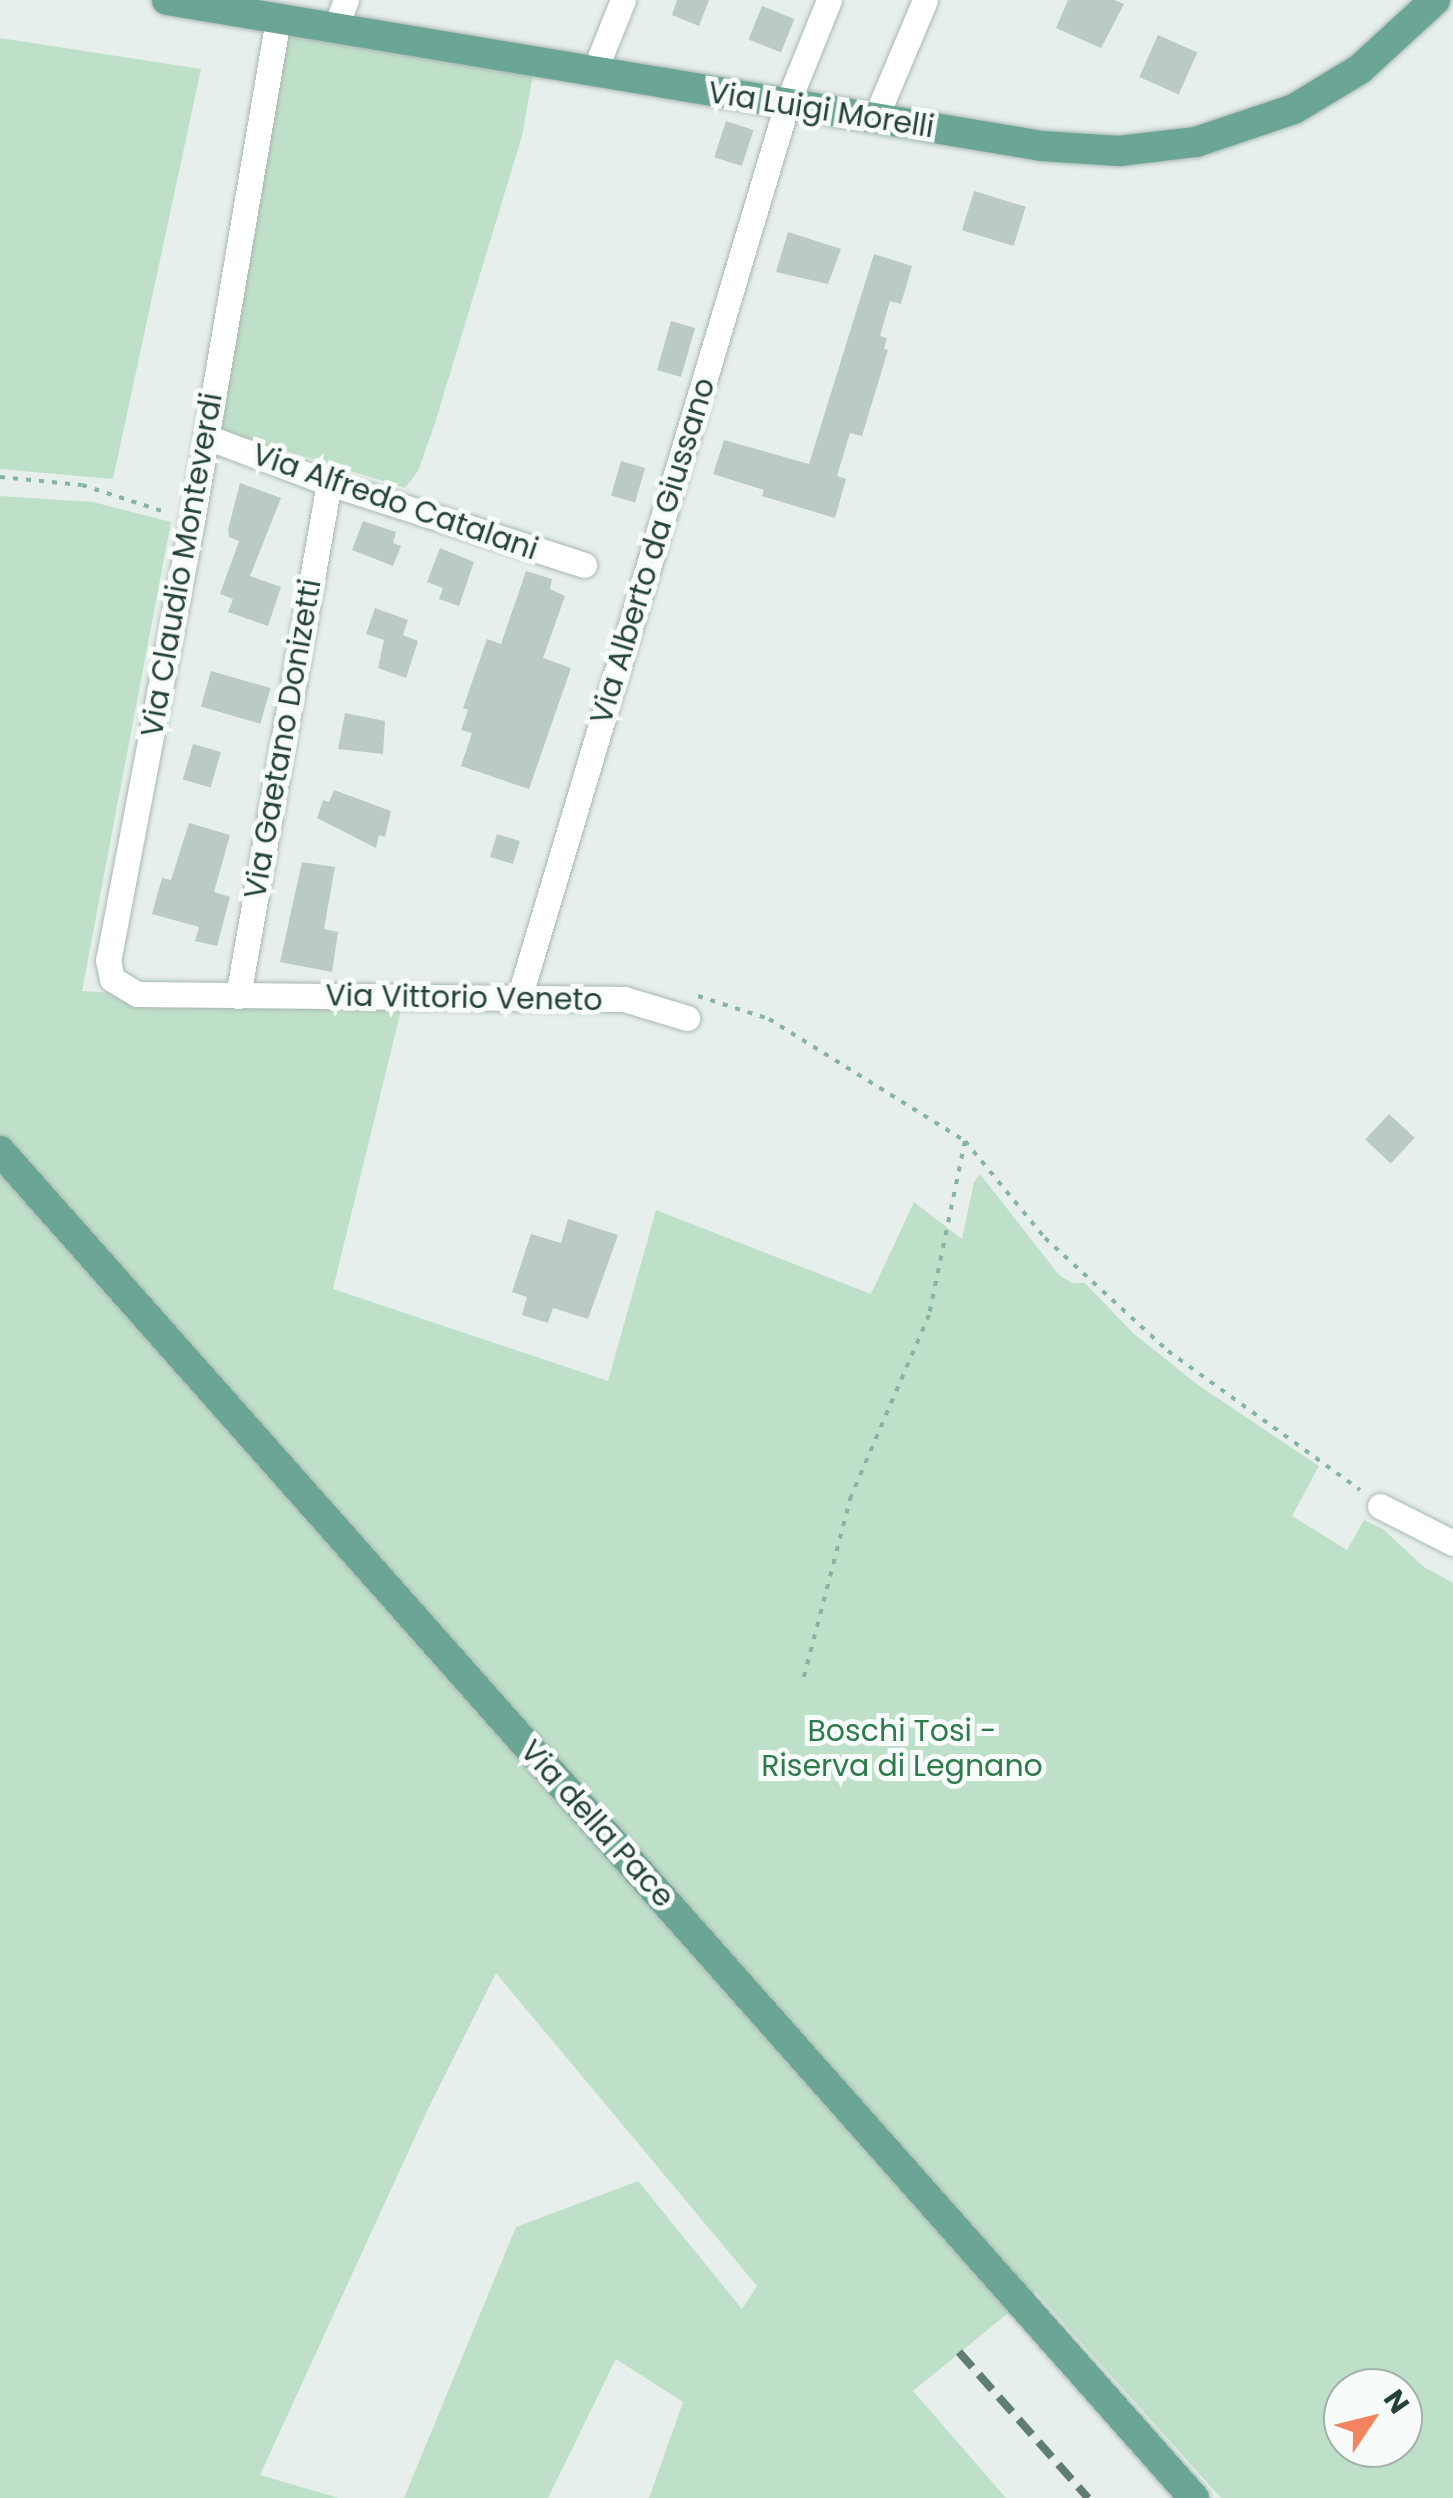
<!DOCTYPE html>
<style>
body{margin:0}
#map{position:relative;width:1453px;height:2498px;overflow:hidden;background:#e6efeb;font-family:Poppins,sans-serif}
div>[style]{position:absolute}
.green>*{inset:0;background:#bfe0c8}
.building>*{inset:0;background:#bbcac4;transform-origin:0 0}
.path>*{height:4px;margin-top:-2px;transform-origin:0;background:repeating-linear-gradient(90deg,#86b3a5 0 5px,transparent 0 13px)}
.roads{filter:drop-shadow(0 0 2px #a8b8b2) drop-shadow(0 0 2px #a8b8b2)}
.minor>*{height:25px;margin:-12.5px;padding:0 12.5px;transform-origin:12.5px;border-radius:12.5px;background:#fff}
.major>*{height:30px;margin:-15px;padding:0 15px;transform-origin:15px;border-radius:15px;background:#6aa596}
.rail>*{height:8px;margin-top:-4px;transform-origin:0;background:repeating-linear-gradient(90deg,#5f7d75 0 20px,transparent 0 30px)}
span{translate:-50% -50%;white-space:nowrap;text-align:center;line-height:1.15;-webkit-text-stroke:10px #f7fbf9;paint-order:stroke}
.street-label{font-size:30px;color:#24423a}
.park-label{font-size:30px;color:#2d7a4b}
.north{position:absolute;left:1323px;top:2368px;width:100px;height:100px;box-sizing:border-box;background:#f7fbf9;border:2px solid #a3b1ad;border-radius:50%;rotate:55deg;font-size:28px;font-weight:700;line-height:40px;text-align:center;color:#24423a}
.north::after{content:'';display:block;margin:auto;width:35px;height:45px;background:#f4845f;clip-path:polygon(50% 0,100% 100%,50% 72%,0 100%)}
</style>
<div id="map">
<div class="green">
<div style="clip-path:polygon(290px 31px,534px 69px,522px 136px,435px 423px,418px 471px,405px 488px,224px 431px,218px 425px,277px 44px)"></div>
<div style="clip-path:polygon(0 38px,201px 69px,113px 479px,0 469px)"></div>
<div style="clip-path:polygon(evenodd,0 496px,93px 502px,171px 522px,82px 991px,401px 1010px,333px 1289px,608px 1381px,656px 1210px,871px 1294px,914px 1202px,962px 1239px,974px 1182px,980px 1174px,1059px 1275px,1072px 1283px,1085px 1283px,1133px 1333px,1198px 1385px,1319px 1466px,1292px 1516px,1347px 1550px,1364px 1520px,1383px 1529px,1424px 1567px,1453px 1583px,1453px 2498px,1221px 2498px,1035px 2291px,913px 2391px,1006px 2498px,649px 2498px,683px 2402px,616px 2359px,548px 2498px,404px 2498px,516px 2227px,638px 2181px,742px 2309px,757px 2286px,496px 1973px,427px 2111px,260px 2475px,339px 2498px,0 2498px,0 496px,1343px 2388px,1403px 2388px,1403px 2448px,1343px 2448px,1343px 2388px)"></div>
</div>
<div class="building">
<div style="clip-path:polygon(677px 0,709px 0,699px 26px,672px 15px)"></div>
<div style="clip-path:polygon(1068px 0,1114px 0,1124px 4px,1101px 48px,1056px 28px)"></div>
<div style="left:762px;top:6px;width:35px;height:36px;rotate:22deg"></div>
<div style="left:1158px;top:35px;width:43px;height:46px;rotate:24deg"></div>
<div style="left:726px;top:121px;width:29px;height:38px;rotate:18deg"></div>
<div style="left:974px;top:191px;width:54px;height:41px;rotate:17deg"></div>
<div style="clip-path:polygon(788px 232px,841px 249px,828px 284px,776px 272px)"></div>
<div style="clip-path:polygon(874px 254px,912px 266px,901px 304px,890px 301px,880px 336px,887px 338px,884px 349px,888px 350px,862px 436px,850px 433px,837px 476px,846px 479px,835px 518px,762px 496px,764px 490px,713px 474px,724px 440px,809px 464px)"></div>
<div style="left:671px;top:321px;width:25px;height:51px;rotate:16deg"></div>
<div style="left:621px;top:461px;width:25px;height:36px;rotate:16deg"></div>
<div style="clip-path:polygon(240px 483px,281px 498px,250px 576px,281px 587px,268px 626px,228px 612px,233px 599px,220px 594px,239px 541px,229px 537px,228px 530px)"></div>
<div style="clip-path:polygon(363px 521px,396px 532px,393px 543px,401px 546px,393px 566px,352px 550px)"></div>
<div style="clip-path:polygon(440px 548px,474px 562px,459px 606px,439px 599px,443px 588px,427px 582px)"></div>
<div style="clip-path:polygon(526px 571px,552px 579px,550px 589px,565px 596px,543px 658px,571px 668px,529px 789px,461px 766px,472px 733px,461px 730px,468px 710px,463px 708px,487px 639px,501px 644px)"></div>
<div style="clip-path:polygon(375px 608px,408px 620px,403px 635px,418px 641px,406px 678px,378px 668px,384px 640px,366px 634px)"></div>
<div style="left:211px;top:671px;width:62px;height:37px;rotate:16deg"></div>
<div style="clip-path:polygon(345px 713px,385px 721px,383px 754px,338px 749px)"></div>
<div style="left:193px;top:744px;width:29px;height:37px;rotate:16deg"></div>
<div style="clip-path:polygon(334px 790px,391px 811px,385px 837px,379px 835px,376px 848px,317px 818px,323px 800px,329px 802px)"></div>
<div style="clip-path:polygon(189px 823px,230px 835px,214px 892px,230px 897px,217px 946px,195px 941px,199px 927px,152px 914px,162px 878px,171px 880px)"></div>
<div style="left:497px;top:834px;width:24px;height:24px;rotate:17deg"></div>
<div style="clip-path:polygon(302px 862px,335px 867px,324px 929px,338px 932px,332px 972px,280px 962px)"></div>
<div style="left:1389px;top:1114px;width:35px;height:35px;rotate:43deg"></div>
<div style="clip-path:polygon(568px 1219px,618px 1235px,588px 1319px,553px 1308px,548px 1323px,522px 1315px,527px 1297px,512px 1292px,531px 1234px,561px 1243px)"></div>
</div>
<div class="path">
<div style="left:0;top:477px;width:82px;rotate:5.6deg"></div>
<div style="left:82px;top:485px;width:90px;rotate:18deg"></div>
<div style="left:698px;top:996px;width:75px;rotate:17.9deg"></div>
<div style="left:769px;top:1019px;width:231px;rotate:31.9deg"></div>
<div style="left:965px;top:1141px;width:178px;rotate:101.7deg"></div>
<div style="left:929px;top:1315px;width:197px;rotate:113.3deg"></div>
<div style="left:851px;top:1496px;width:194px;rotate:104.6deg"></div>
<div style="left:965px;top:1141px;width:126px;rotate:50.5deg"></div>
<div style="left:1045px;top:1238px;width:167px;rotate:42.6deg"></div>
<div style="left:1168px;top:1351px;width:237px;rotate:35.9deg"></div>
</div>
<div class="roads">
<div class="minor">
<div style="left:278px;top:19px;width:509px;rotate:99.72deg"></div>
<div style="left:192px;top:521px;width:447px;rotate:100.8deg"></div>
<div style="left:108px;top:960px;width:19px;rotate:78deg"></div>
<div style="left:112px;top:979px;width:29px;rotate:31deg"></div>
<div style="left:137px;top:994px;width:487px;rotate:0.6deg"></div>
<div style="left:624px;top:999px;width:66px;rotate:16.8deg"></div>
<div style="left:336px;top:26px;width:28px;rotate:-69deg"></div>
<div style="left:594px;top:72px;width:78px;rotate:-68.1deg"></div>
<div style="left:875px;top:119px;width:129px;rotate:-67.2deg"></div>
<div style="left:207px;top:437px;width:130px;rotate:20.7deg"></div>
<div style="left:329px;top:483px;width:268px;rotate:17.8deg"></div>
<div style="left:238px;top:996px;width:521px;rotate:-79.94deg"></div>
<div style="left:519px;top:998px;width:933px;rotate:-73.31deg"></div>
<div style="left:787px;top:104px;width:112px;rotate:-68deg"></div>
<div style="left:1380px;top:1506px;width:82px;rotate:26.9deg"></div>
</div>
<div class="major">
<div style="left:167px;top:0;width:887px;rotate:9.47deg"></div>
<div style="left:1042px;top:146px;width:77px;rotate:3.7deg"></div>
<div style="left:1119px;top:151px;width:78px;rotate:-6.7deg"></div>
<div style="left:1196px;top:142px;width:103px;rotate:-18.6deg"></div>
<div style="left:1294px;top:109px;width:77px;rotate:-31.2deg"></div>
<div style="left:1360px;top:69px;width:102px;rotate:-42.6deg"></div>
<div style="left:0;top:1151px;width:1800px;rotate:48.45deg"></div>
</div>
</div>
<div class="rail">
<div style="left:959px;top:2352px;width:195px;rotate:48.5deg"></div>
</div>
<div class="street-label">
<span style="left:821px;top:110px;rotate:9deg">Via Luigi Morelli</span>
<span style="left:395px;top:502px;rotate:19deg">Via Alfredo Catalani</span>
<span style="left:653px;top:551px;rotate:-73deg">Via Alberto da Giussano</span>
<span style="left:182px;top:565px;rotate:-80deg">Via Claudio Monteverdi</span>
<span style="left:283px;top:739px;rotate:-80deg">Via Gaetano Donizetti</span>
<span style="left:464px;top:998px;rotate:1deg">Via Vittorio Veneto</span>
<span style="left:597px;top:1824px;rotate:48deg">Via della Pace</span>
</div>
<div class="park-label">
<span style="left:902px;top:1748px">Boschi Tosi -<br>Riserva di Legnano</span>
</div>
<div class="north">N</div>
</div>
